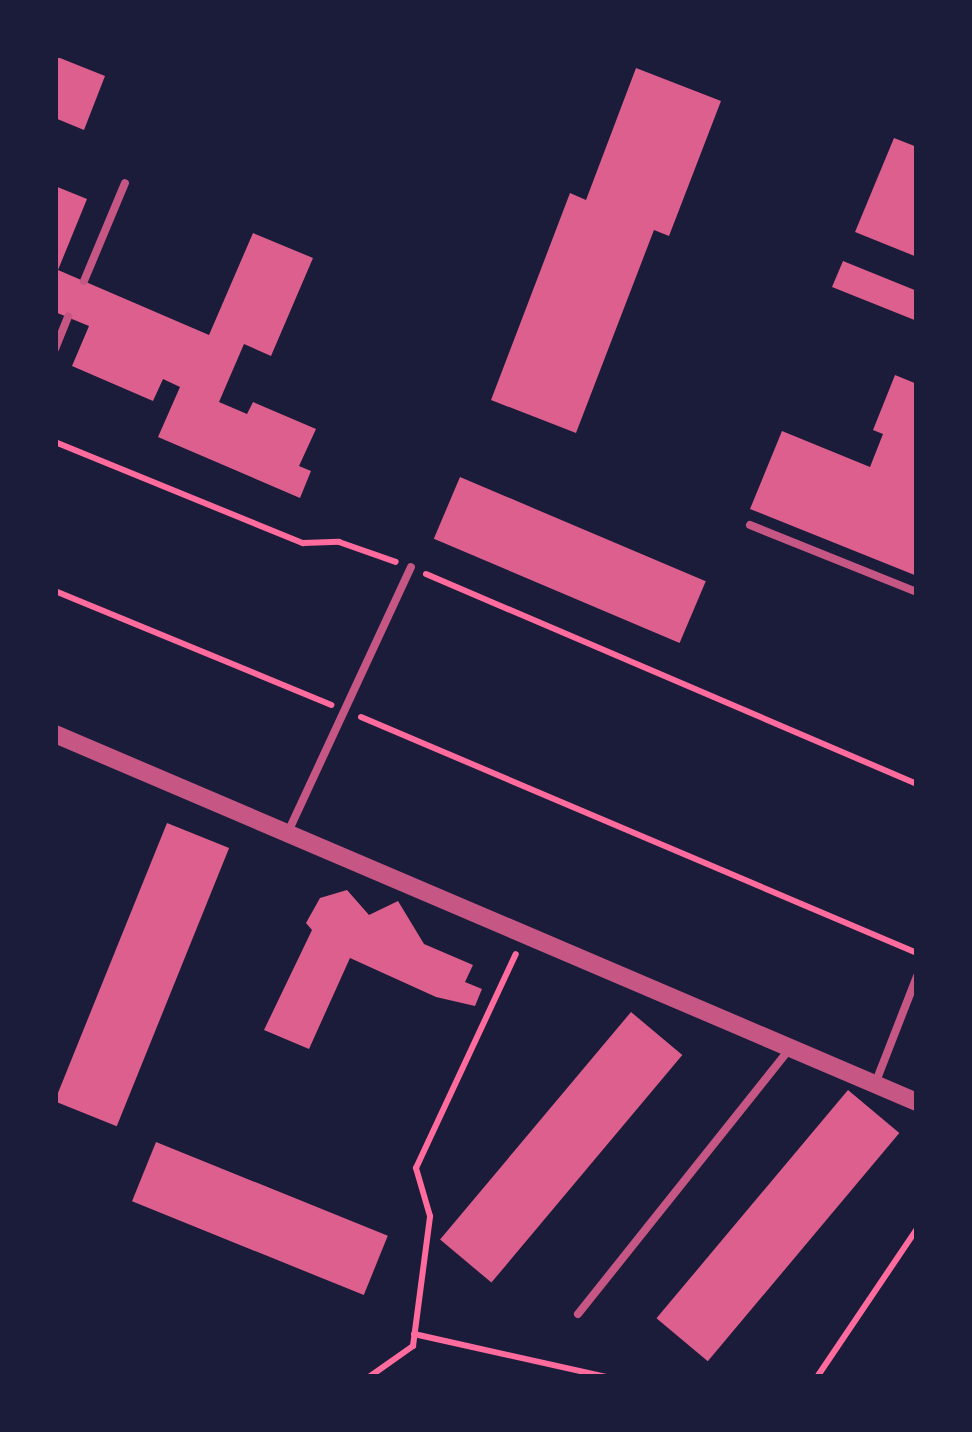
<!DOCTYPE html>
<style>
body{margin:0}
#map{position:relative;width:972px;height:1432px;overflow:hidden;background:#1b1b3a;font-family:Lato,sans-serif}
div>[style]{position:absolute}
.building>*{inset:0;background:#dd5f8e;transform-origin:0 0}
.path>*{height:6px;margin:-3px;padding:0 3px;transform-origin:3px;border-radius:3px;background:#ff6b9d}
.service>*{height:8px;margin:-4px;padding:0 4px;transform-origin:4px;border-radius:4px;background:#c65784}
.tertiary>*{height:18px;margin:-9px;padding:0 9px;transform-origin:9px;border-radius:9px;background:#c65784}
span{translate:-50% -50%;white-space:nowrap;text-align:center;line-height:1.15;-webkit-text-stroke:10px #1b1b3a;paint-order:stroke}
.frame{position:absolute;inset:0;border:58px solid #1b1b3a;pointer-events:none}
</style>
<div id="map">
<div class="building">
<div style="clip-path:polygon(55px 56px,105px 76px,84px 130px,55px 118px)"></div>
<div style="clip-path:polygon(636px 68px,721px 101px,669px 236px,654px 230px,576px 433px,491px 400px,570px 193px,586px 200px)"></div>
<div style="clip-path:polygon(894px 138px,917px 147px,917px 257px,855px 232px)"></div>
<div style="clip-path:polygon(55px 186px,87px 199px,58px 270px,209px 335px,253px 233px,313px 258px,271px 356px,244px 344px,219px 402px,247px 414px,253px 402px,316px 429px,299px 466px,311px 471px,300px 498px,158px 437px,180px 387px,163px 379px,153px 401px,72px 366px,89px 326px,55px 312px)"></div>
<div style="clip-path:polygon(843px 261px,917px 291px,917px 321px,832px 287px)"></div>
<div style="clip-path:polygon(895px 375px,917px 384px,917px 576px,750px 509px,782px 431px,870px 467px,883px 434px,873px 430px)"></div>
<div style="left:460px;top:477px;width:267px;height:67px;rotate:23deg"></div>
<div style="left:167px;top:823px;width:67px;height:300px;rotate:22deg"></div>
<div style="clip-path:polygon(347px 890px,369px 915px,398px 901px,424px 944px,473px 965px,465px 982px,482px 989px,475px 1006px,436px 997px,350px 958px,309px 1049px,264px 1030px,312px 930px,306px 923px,320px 898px)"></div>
<div style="left:631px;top:1012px;width:67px;height:297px;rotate:40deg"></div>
<div style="left:848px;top:1090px;width:67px;height:298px;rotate:40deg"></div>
<div style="left:156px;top:1142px;width:250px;height:64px;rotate:22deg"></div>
</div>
<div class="path">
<div style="left:55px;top:442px;width:268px;rotate:22.2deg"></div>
<div style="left:303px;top:543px;width:36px;rotate:-2deg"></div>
<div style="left:339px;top:542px;width:60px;rotate:19.3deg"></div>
<div style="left:426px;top:574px;width:534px;rotate:23.16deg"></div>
<div style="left:55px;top:591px;width:299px;rotate:22.4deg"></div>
<div style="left:361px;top:717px;width:604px;rotate:23deg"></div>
<div style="left:414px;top:1334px;width:198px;rotate:12.6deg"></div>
<div style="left:369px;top:1377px;width:54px;rotate:-35.2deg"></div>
<div style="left:413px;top:1346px;width:131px;rotate:-82.5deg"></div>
<div style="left:430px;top:1216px;width:50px;rotate:-106.3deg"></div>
<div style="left:416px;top:1168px;width:236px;rotate:-65deg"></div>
<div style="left:817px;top:1377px;width:179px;rotate:-56deg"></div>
</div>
<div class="service">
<div style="left:84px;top:281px;width:106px;rotate:-67.3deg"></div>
<div style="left:55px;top:349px;width:35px;rotate:-68deg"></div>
<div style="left:750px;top:525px;width:180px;rotate:21.9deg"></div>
<div style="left:288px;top:832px;width:292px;rotate:-65.1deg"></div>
<div style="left:875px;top:1084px;width:116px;rotate:-68.7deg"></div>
<div style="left:578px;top:1314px;width:340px;rotate:-51.4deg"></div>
</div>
<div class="tertiary">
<div style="left:55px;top:734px;width:937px;rotate:23.12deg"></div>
</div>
<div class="frame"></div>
</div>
